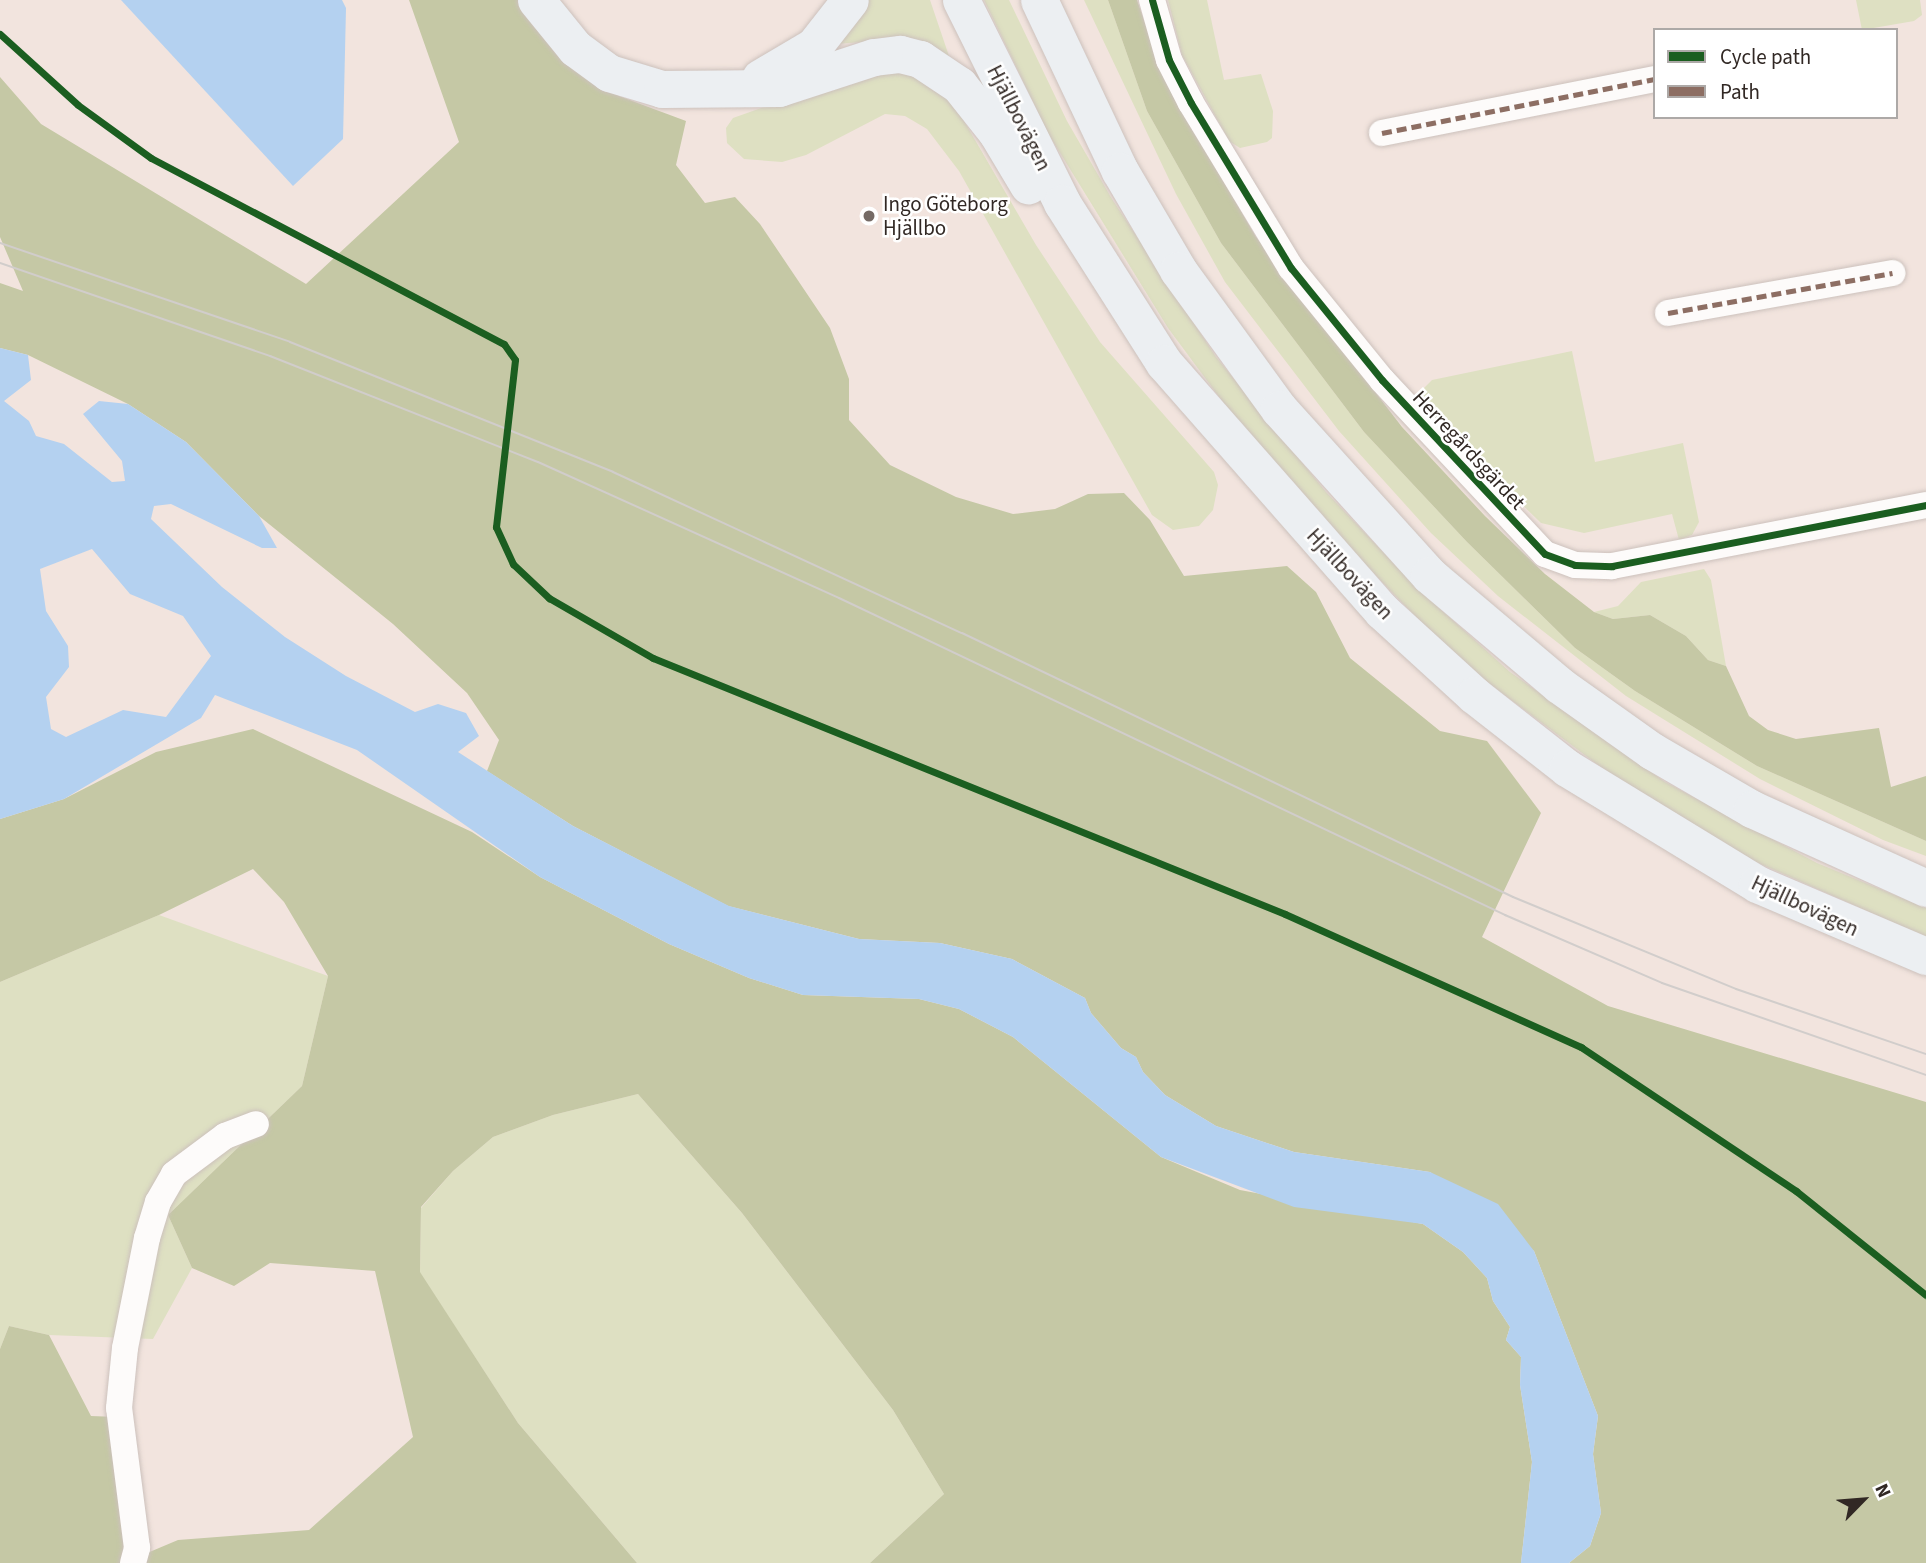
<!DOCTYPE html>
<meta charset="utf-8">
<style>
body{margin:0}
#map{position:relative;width:1926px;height:1563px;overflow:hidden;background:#f2e4de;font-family:"Source Sans 3",sans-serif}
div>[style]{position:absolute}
.green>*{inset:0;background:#dee0c2}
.forest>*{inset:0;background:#c5c8a5}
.water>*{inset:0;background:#b4d1f0}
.roads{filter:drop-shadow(0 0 2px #ccc1bc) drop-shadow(0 0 2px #ccc1bc)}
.minor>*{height:26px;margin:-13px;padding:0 13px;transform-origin:13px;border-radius:13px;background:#fdfbfa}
.secondary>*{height:37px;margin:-18.5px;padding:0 18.5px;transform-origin:18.5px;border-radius:18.5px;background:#eceff2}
.tram>*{height:2px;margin:-1px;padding:0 1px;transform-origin:1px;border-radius:1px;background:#d1cdcb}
.quiet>*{height:5px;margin-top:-2.5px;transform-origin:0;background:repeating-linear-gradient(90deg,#8d6e63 0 10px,transparent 0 15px)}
.cycleway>*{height:7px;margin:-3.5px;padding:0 3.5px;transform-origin:3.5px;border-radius:3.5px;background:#1b5e20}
.dots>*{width:19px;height:19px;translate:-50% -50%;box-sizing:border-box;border:4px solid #fff;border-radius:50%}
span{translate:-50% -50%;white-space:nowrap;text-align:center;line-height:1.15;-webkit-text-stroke:5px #fff;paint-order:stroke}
.street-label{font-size:21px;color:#312824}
.poi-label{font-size:21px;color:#312824}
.left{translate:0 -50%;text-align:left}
.legend{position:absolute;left:1653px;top:28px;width:245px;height:91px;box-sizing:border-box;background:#fff;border:2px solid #ada9a7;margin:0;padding:9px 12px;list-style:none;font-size:21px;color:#312824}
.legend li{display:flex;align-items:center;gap:14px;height:35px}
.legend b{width:35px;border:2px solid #ada9a7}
.north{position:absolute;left:1828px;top:1465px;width:70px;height:70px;-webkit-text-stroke:5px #fff;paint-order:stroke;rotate:65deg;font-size:19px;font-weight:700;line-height:28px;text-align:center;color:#312824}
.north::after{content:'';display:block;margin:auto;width:24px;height:32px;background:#312824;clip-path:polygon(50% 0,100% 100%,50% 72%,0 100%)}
</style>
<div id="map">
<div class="green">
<div style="clip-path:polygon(866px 0,930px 0,950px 59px,862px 42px,836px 44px)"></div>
<div style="clip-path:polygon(984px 0,1009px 0,1067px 121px,1112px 199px,1216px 357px,1326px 492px,1417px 588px,1510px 672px,1665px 782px,1817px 863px,1926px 908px,1926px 937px,1754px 861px,1629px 788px,1483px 679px,1420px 621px,1323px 521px,1237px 421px,1168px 328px,1049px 135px)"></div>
<div style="clip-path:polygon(1084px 0,1108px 0,1147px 111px,1221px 243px,1364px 432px,1467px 542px,1575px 648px,1635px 691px,1757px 766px,1926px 841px,1926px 856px,1883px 840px,1760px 779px,1626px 696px,1498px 596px,1431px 533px,1339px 431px,1225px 282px,1176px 194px)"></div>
<div style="clip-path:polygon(1168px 0,1207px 0,1224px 80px,1261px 74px,1273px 111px,1272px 138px,1267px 142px,1240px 148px,1229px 141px,1182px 55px)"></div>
<div style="clip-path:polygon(1856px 0,1920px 0,1922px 15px,1914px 21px,1862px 30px)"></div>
<div style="clip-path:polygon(897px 72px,921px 79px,944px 95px,964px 121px,1036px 245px,1100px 342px,1214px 472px,1218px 485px,1213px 510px,1199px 526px,1173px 530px,1152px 515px,959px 171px,927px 129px,905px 116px,885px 114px,806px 155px,782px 162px,744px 159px,727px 143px,726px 128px,733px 118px,846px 78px)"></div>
<div style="clip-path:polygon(1572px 351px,1595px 462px,1683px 443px,1699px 522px,1692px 535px,1679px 540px,1672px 514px,1584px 533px,1541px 523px,1424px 409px,1422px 390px,1432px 380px)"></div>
<div style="clip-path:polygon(1704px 569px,1711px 580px,1726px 666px,1708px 660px,1686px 636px,1650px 615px,1613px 619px,1594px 612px,1618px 606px,1641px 582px)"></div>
<div style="clip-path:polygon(159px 915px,328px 976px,302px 1086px,168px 1215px,192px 1268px,153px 1339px,49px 1335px,9px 1326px,0 1349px,0 982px)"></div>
<div style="clip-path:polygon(638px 1094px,742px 1213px,893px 1410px,944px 1494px,870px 1563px,637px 1563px,518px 1423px,420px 1273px,421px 1208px,453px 1171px,493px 1137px,553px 1115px)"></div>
</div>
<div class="forest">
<div style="clip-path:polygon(409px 0,539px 0,580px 61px,619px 96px,686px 121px,676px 165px,705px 203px,735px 197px,760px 224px,830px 328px,849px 379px,849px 420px,890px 465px,956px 497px,1013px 514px,1055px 509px,1088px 494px,1124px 493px,1150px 520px,1184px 576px,1287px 566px,1316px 592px,1350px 658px,1440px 731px,1487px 741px,1541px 813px,1482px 937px,1608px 1006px,1926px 1102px,1926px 1563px,1569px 1563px,1590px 1546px,1601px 1513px,1593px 1454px,1598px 1416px,1534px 1251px,1430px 1172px,1294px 1152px,1216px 1126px,1165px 1095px,1143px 1072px,1136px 1057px,1121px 1048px,1091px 1013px,1085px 998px,1012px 959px,940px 943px,859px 939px,728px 906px,573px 826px,487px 771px,499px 740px,467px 693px,393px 624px,259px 516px,186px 442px,128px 404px,28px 355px,0 348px,0 283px,23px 291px,0 237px,0 77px,41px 124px,306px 284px,459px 142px)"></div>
<div style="clip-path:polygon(1108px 0,1137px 0,1164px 79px,1256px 237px,1402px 427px,1485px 516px,1545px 574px,1594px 612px,1613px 619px,1650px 615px,1686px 636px,1708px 660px,1726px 666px,1749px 716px,1768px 730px,1796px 739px,1879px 728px,1891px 787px,1926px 776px,1926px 841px,1757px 766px,1635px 691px,1575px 648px,1467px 542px,1364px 432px,1221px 243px,1147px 111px)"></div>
<div style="clip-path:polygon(253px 729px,472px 832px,540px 877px,669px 944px,749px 978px,803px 995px,919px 999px,959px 1009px,1013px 1037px,1161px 1157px,1240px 1190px,1423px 1224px,1463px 1252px,1487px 1278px,1493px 1301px,1510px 1327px,1506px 1340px,1521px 1357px,1520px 1385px,1532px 1462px,1521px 1563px,870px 1563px,944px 1494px,893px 1410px,742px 1213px,638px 1094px,553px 1115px,493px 1137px,453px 1171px,421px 1207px,420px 1272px,518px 1423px,637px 1563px,0 1563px,0 1349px,9px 1326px,49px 1335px,91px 1416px,117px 1417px,140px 1556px,178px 1540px,309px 1530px,413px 1437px,375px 1271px,270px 1263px,234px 1286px,192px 1268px,168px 1215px,302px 1086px,328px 976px,284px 902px,253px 869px,159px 915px,0 982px,0 819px,64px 799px,156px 752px)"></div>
</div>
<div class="water">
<div style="clip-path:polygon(121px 0,342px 0,346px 8px,343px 139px,293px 186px)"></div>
<div style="clip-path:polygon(evenodd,0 348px,28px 355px,31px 380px,4px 401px,29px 421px,36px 436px,64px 444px,112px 482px,125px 481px,122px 461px,83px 414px,99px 401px,128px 404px,186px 442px,259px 516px,277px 548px,262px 548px,171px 504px,154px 506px,151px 519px,222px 587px,285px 637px,346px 676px,415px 712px,438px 704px,466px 713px,479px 736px,458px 752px,573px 826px,729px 906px,859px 939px,940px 943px,1012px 959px,1085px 998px,1091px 1013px,1121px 1048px,1136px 1057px,1143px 1072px,1165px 1095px,1216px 1126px,1294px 1152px,1430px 1172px,1498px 1204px,1534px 1251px,1598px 1416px,1593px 1454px,1601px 1513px,1590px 1546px,1569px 1563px,1521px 1563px,1532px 1462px,1520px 1385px,1521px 1357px,1506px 1340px,1510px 1327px,1493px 1301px,1487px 1278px,1463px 1252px,1423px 1224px,1294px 1207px,1161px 1157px,1013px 1037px,959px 1009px,919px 999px,803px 995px,749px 978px,669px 944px,540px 877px,357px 750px,215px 695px,201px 718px,64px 799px,0 819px,0 348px,92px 549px,130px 594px,183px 616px,211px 656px,166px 717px,123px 710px,66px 737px,51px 729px,46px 697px,69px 667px,68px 646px,46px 611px,40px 569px,92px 549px)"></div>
</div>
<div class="roads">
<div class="minor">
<div style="left:1152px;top:0;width:62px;rotate:74.2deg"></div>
<div style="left:1169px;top:60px;width:48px;rotate:62.9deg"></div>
<div style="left:1191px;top:103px;width:193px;rotate:58.8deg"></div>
<div style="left:1291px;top:268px;width:144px;rotate:50.9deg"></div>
<div style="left:1382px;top:380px;width:238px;rotate:46.9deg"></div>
<div style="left:1545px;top:554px;width:32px;rotate:20deg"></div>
<div style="left:1575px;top:565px;width:37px;rotate:2deg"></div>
<div style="left:1612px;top:566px;width:320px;rotate:-11deg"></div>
<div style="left:1382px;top:133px;width:278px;rotate:-11.2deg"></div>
<div style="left:1668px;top:313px;width:228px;rotate:-10.1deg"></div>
<div style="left:133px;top:1563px;width:16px;rotate:-75deg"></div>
<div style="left:137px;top:1548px;width:141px;rotate:-97.3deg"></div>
<div style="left:119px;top:1408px;width:60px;rotate:-84.3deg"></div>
<div style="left:125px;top:1348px;width:112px;rotate:-78.7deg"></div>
<div style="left:147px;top:1238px;width:38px;rotate:-73deg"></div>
<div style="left:158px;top:1202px;width:32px;rotate:-60deg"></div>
<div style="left:174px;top:1174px;width:64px;rotate:-36.7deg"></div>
<div style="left:225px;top:1136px;width:33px;rotate:-21deg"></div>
</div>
<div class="secondary">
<div style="left:536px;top:0;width:62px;rotate:50.9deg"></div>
<div style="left:575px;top:48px;width:42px;rotate:36.3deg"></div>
<div style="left:609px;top:73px;width:55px;rotate:16.8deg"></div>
<div style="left:662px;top:89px;width:117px;rotate:-0.5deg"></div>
<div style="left:779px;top:88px;width:100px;rotate:-18.1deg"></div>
<div style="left:874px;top:57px;width:26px;rotate:-7deg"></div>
<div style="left:900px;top:54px;width:21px;rotate:14deg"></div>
<div style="left:920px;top:59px;width:47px;rotate:33.7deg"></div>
<div style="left:959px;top:85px;width:61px;rotate:51.6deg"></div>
<div style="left:997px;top:133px;width:61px;rotate:59.2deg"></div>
<div style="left:961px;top:0;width:227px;rotate:63.5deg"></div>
<div style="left:1062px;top:203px;width:190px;rotate:57.5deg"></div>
<div style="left:1164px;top:363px;width:330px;rotate:48.7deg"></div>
<div style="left:1382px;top:611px;width:125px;rotate:42.4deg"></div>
<div style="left:1474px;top:695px;width:118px;rotate:38.1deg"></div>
<div style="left:1567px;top:768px;width:223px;rotate:31.4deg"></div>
<div style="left:1757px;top:884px;width:184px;rotate:23.1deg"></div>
<div style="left:1039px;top:0;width:189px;rotate:64.7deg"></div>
<div style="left:1120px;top:171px;width:115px;rotate:59.6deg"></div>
<div style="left:1178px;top:270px;width:172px;rotate:54deg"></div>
<div style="left:1279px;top:409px;width:224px;rotate:47.9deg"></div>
<div style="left:1429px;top:575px;width:170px;rotate:40.2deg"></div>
<div style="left:1559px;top:685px;width:114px;rotate:35.4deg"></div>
<div style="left:1652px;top:751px;width:116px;rotate:30.1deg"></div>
<div style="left:1752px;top:809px;width:191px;rotate:24.4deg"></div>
<div style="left:760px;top:78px;width:63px;rotate:-30.7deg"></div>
<div style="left:814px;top:46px;width:58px;rotate:-52deg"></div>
</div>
</div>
<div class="tram">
<div style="left:0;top:243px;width:306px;rotate:18.8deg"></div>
<div style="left:290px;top:342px;width:348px;rotate:21.9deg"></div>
<div style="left:613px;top:472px;width:384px;rotate:24.8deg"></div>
<div style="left:962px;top:633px;width:611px;rotate:25.6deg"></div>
<div style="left:1513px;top:897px;width:241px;rotate:22.4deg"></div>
<div style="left:1736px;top:989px;width:201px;rotate:18.9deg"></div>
<div style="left:0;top:263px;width:286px;rotate:19deg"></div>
<div style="left:270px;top:356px;width:288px;rotate:21.6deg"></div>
<div style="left:538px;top:462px;width:330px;rotate:24.3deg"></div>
<div style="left:839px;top:598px;width:738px;rotate:25.45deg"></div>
<div style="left:1505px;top:915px;width:171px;rotate:23.4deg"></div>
<div style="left:1662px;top:983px;width:280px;rotate:19.2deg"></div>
</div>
<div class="quiet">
<div style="left:1382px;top:133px;width:278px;rotate:-11.2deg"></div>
<div style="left:1668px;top:313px;width:228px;rotate:-10.1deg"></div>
</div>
<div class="cycleway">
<div style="left:1152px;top:0;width:62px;rotate:74.2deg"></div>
<div style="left:1169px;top:60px;width:48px;rotate:62.9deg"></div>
<div style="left:1191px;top:103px;width:193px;rotate:58.8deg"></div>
<div style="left:1291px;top:268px;width:144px;rotate:50.9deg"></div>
<div style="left:1382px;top:380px;width:238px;rotate:46.9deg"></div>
<div style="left:1545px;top:554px;width:32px;rotate:20deg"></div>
<div style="left:1575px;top:565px;width:37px;rotate:2deg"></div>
<div style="left:1612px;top:566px;width:320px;rotate:-11deg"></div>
<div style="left:0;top:34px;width:105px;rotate:42.3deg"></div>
<div style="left:78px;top:105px;width:90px;rotate:36deg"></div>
<div style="left:151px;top:158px;width:399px;rotate:27.8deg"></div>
<div style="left:504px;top:344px;width:19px;rotate:55deg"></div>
<div style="left:515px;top:360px;width:168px;rotate:96.5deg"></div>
<div style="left:496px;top:527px;width:41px;rotate:65.3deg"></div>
<div style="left:513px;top:564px;width:50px;rotate:43.4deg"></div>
<div style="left:549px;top:598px;width:120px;rotate:30deg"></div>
<div style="left:653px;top:658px;width:682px;rotate:22.05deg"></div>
<div style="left:1285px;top:914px;width:325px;rotate:24.2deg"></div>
<div style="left:1581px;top:1047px;width:259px;rotate:33.8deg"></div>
<div style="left:1796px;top:1191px;width:166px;rotate:38.7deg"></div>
</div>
<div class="dots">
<div style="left:869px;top:216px;background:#756a65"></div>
</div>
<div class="street-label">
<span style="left:1019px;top:118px;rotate:63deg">Hjällbovägen</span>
<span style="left:1469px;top:450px;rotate:47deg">Herregårdsgärdet</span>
<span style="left:1350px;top:574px;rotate:47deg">Hjällbovägen</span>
<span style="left:1805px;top:906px;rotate:25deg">Hjällbovägen</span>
</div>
<div class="poi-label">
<span class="left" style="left:883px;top:216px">Ingo Göteborg<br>Hjällbo</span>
</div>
<ul class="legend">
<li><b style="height:9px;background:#1b5e20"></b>Cycle path</li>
<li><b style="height:9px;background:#8d6e63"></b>Path</li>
</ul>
<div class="north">N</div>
</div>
